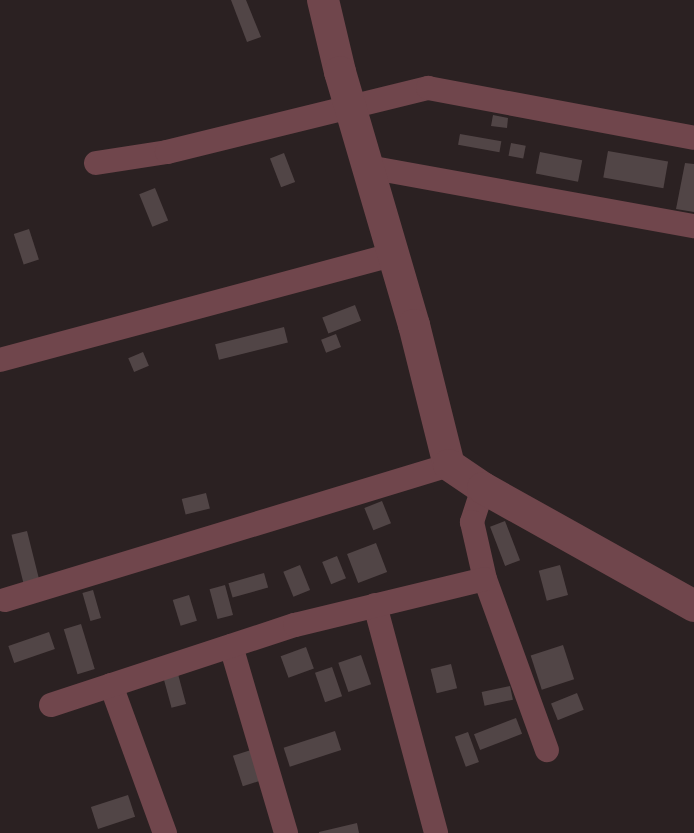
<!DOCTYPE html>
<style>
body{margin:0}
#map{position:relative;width:694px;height:833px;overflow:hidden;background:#2b2122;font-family:Georgia,serif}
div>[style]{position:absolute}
.building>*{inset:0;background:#514546;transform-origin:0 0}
.minor>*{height:24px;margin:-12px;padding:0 12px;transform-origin:12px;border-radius:12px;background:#70464c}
.tertiary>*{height:32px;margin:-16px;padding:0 16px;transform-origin:16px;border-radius:16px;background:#70464c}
span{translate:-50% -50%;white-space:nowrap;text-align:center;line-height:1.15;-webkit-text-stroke:5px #100c0c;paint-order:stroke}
</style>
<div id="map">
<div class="building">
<div style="clip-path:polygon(231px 0,246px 0,261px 37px,247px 42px)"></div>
<div style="clip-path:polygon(493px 115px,508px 118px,507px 128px,491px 126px)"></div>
<div style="left:460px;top:134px;width:42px;height:11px;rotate:10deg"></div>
<div style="left:511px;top:143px;width:15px;height:13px;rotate:11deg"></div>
<div style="left:608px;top:151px;width:61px;height:27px;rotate:10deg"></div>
<div style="left:540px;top:152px;width:43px;height:22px;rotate:11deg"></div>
<div style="left:284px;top:153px;width:31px;height:15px;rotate:69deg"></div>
<div style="clip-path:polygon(685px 163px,694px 164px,694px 212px,676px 209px)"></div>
<div style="left:155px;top:188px;width:35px;height:17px;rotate:68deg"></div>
<div style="left:29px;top:229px;width:32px;height:16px;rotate:72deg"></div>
<div style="left:355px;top:305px;width:17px;height:35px;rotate:69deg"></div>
<div style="left:284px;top:327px;width:16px;height:71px;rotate:76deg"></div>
<div style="left:336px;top:334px;width:14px;height:16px;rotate:69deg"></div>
<div style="left:143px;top:352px;width:15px;height:16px;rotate:67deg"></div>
<div style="left:206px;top:493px;width:16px;height:25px;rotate:76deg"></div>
<div style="left:382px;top:501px;width:24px;height:19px;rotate:68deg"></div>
<div style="left:505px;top:521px;width:42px;height:16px;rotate:69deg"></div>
<div style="left:27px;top:531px;width:50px;height:16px;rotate:76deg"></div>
<div style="left:376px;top:543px;width:31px;height:31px;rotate:69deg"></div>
<div style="left:337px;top:556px;width:24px;height:16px;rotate:68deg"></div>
<div style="left:300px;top:565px;width:27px;height:18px;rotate:68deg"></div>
<div style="left:560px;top:565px;width:31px;height:22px;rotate:75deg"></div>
<div style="left:264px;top:573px;width:15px;height:37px;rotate:74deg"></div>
<div style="left:225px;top:585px;width:31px;height:16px;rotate:75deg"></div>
<div style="left:93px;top:590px;width:29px;height:11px;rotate:74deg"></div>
<div style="left:189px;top:595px;width:27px;height:17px;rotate:73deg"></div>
<div style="left:81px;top:624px;width:47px;height:18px;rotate:73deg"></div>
<div style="left:49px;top:632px;width:18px;height:43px;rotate:71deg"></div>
<div style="left:563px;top:645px;width:36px;height:34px;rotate:72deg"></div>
<div style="left:306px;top:647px;width:23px;height:27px;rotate:70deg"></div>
<div style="left:361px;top:655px;width:31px;height:24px;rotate:71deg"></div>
<div style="left:451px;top:664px;width:25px;height:21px;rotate:76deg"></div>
<div style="left:332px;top:667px;width:31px;height:18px;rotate:71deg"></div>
<div style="left:178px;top:674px;width:31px;height:15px;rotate:75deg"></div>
<div style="left:510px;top:686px;width:14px;height:29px;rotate:78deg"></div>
<div style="left:577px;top:693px;width:18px;height:28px;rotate:68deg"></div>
<div style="left:516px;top:718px;width:17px;height:45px;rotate:69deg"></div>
<div style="left:335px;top:731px;width:20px;height:54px;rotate:72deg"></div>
<div style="left:468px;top:732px;width:32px;height:14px;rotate:70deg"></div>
<div style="left:251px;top:750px;width:32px;height:19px;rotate:72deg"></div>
<div style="left:128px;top:795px;width:23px;height:39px;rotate:72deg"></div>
<div style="clip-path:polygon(357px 823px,359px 833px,319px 833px,319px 832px)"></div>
</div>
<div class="minor">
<div style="left:96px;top:163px;width:72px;rotate:-8.8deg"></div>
<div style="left:167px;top:152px;width:269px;rotate:-13.8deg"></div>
<div style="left:428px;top:88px;width:271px;rotate:10.6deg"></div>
<div style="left:368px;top:167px;width:331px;rotate:10.3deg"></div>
<div style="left:0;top:360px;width:407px;rotate:-15deg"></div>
<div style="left:483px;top:488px;width:36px;rotate:108deg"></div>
<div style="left:472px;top:522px;width:58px;rotate:77.2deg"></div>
<div style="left:485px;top:579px;width:182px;rotate:70.1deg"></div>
<div style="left:5px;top:600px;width:464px;rotate:-16.9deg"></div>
<div style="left:375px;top:605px;width:236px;rotate:75deg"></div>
<div style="left:231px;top:646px;width:195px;rotate:73.6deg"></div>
<div style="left:111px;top:685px;width:158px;rotate:70deg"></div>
<div style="left:51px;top:705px;width:257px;rotate:-18.2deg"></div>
<div style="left:295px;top:625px;width:195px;rotate:-13.6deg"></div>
</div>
<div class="tertiary">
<div style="left:323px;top:0;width:74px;rotate:76.7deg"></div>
<div style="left:340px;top:72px;width:264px;rotate:73.7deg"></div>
<div style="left:414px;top:325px;width:144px;rotate:76deg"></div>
<div style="left:449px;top:465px;width:41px;rotate:34.1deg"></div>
<div style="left:483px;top:488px;width:242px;rotate:29.2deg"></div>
</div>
</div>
